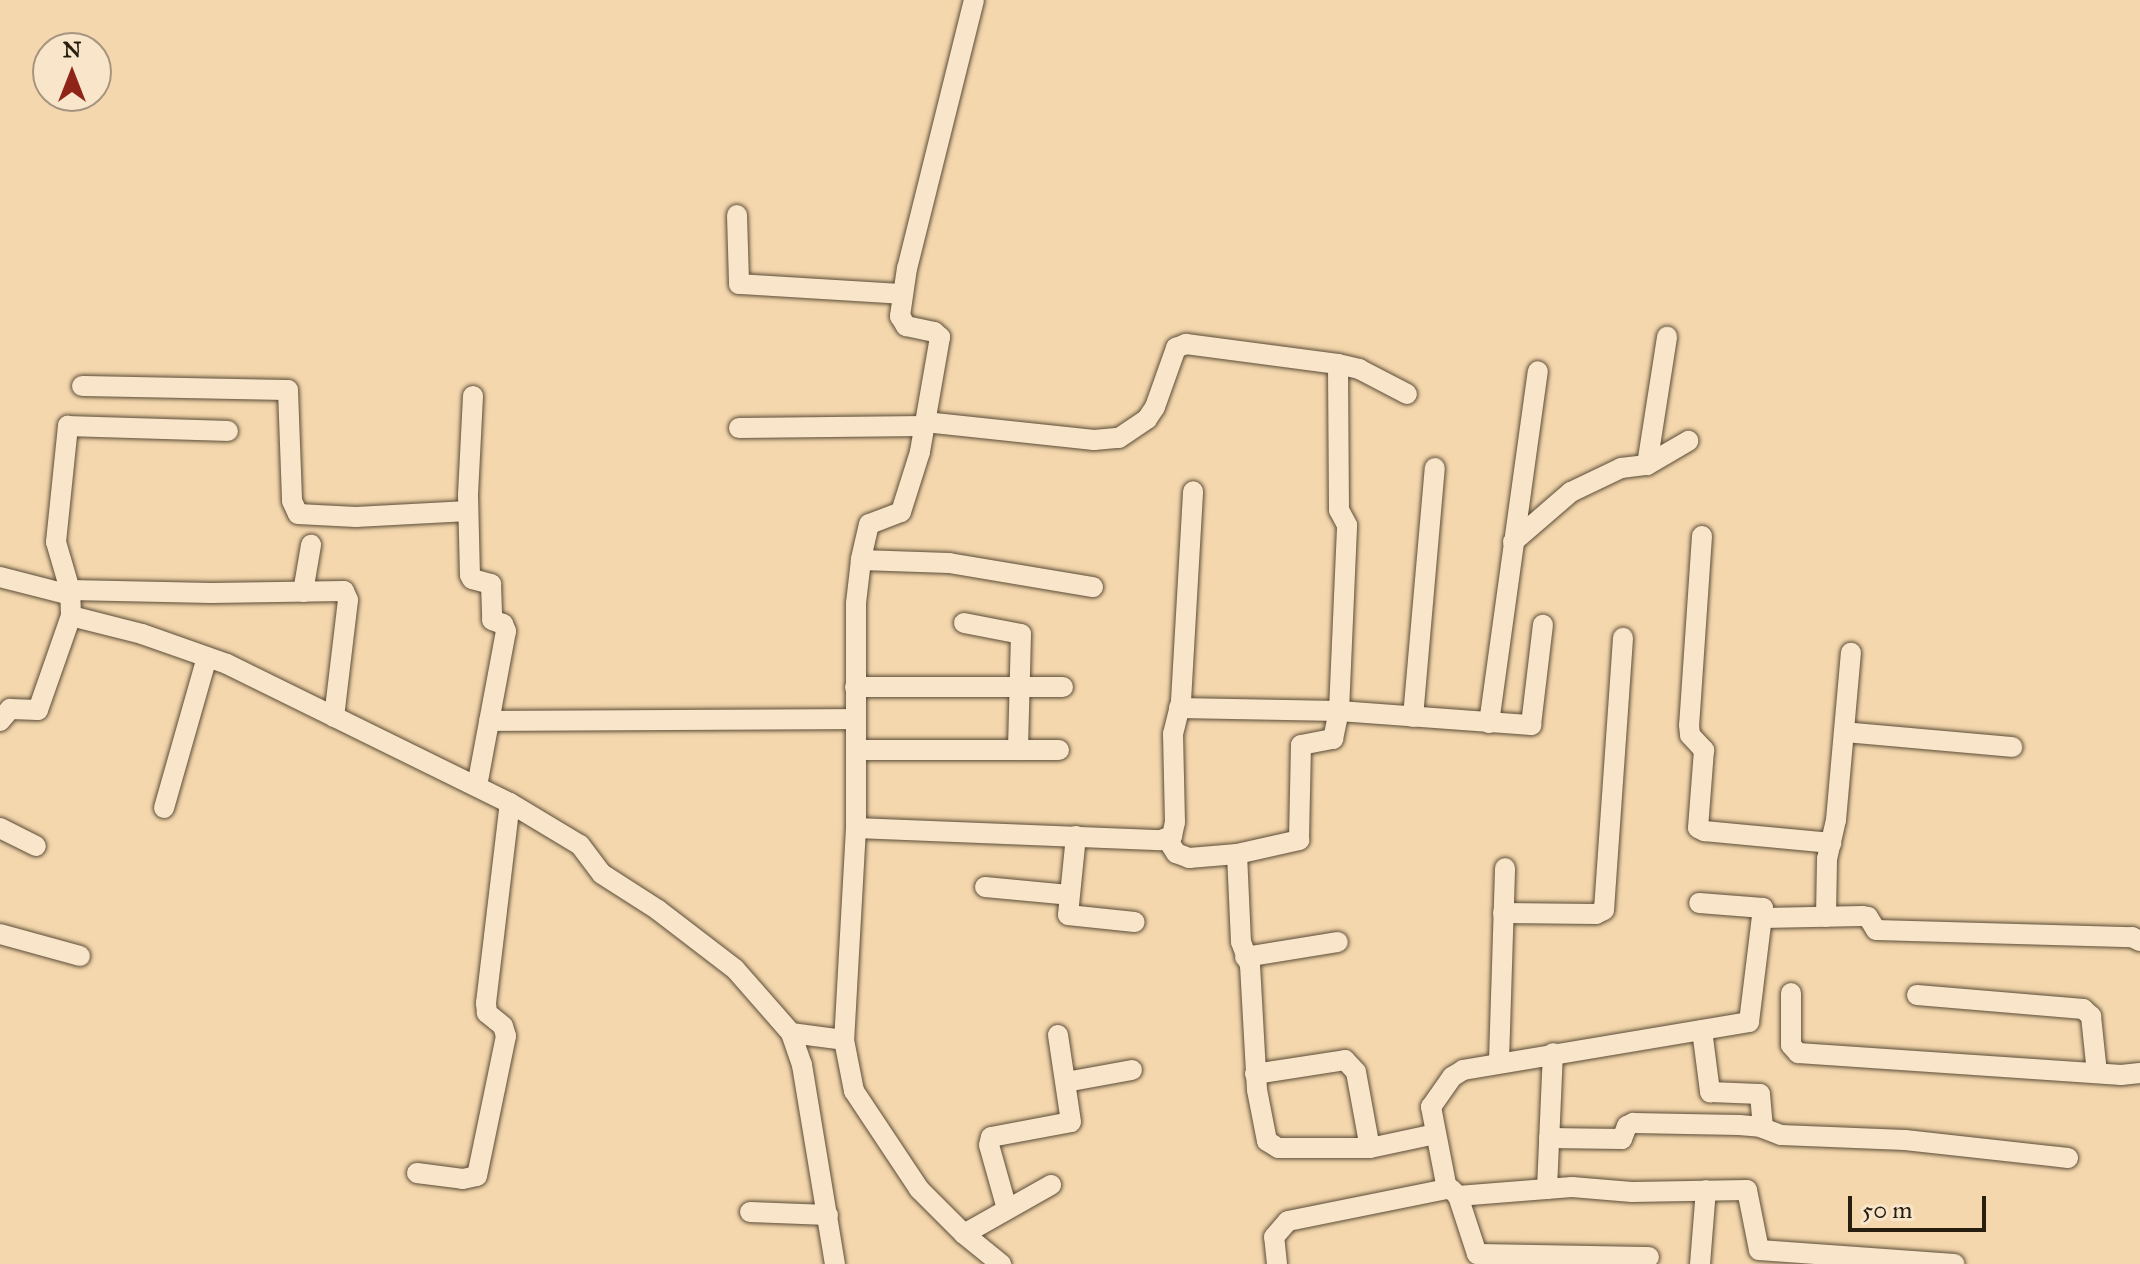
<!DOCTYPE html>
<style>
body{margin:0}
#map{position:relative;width:2140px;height:1264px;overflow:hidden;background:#f4d7ad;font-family:"IM FELL Great Primer",serif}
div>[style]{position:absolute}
.roads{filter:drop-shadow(0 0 2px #5b4c37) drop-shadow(0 0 2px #5b4c37)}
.minor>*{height:20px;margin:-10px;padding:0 10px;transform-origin:10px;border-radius:10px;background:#f8e5ca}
span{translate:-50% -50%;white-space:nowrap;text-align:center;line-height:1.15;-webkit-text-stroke:7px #f8e5ca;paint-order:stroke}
.north{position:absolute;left:32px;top:32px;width:80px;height:80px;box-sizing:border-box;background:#f8e5ca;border:2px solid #a59580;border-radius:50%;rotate:0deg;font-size:22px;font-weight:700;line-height:32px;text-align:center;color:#281e10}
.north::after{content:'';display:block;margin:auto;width:28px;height:36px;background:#8f2418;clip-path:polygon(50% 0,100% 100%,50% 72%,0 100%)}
.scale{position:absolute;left:1848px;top:1196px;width:138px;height:36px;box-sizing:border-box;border:4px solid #281e10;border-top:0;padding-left:10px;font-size:24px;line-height:28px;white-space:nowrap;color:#281e10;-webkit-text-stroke:6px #f8e5ca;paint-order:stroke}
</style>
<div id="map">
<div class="roads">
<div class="minor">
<div style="left:974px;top:0;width:276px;rotate:104deg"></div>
<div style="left:907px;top:268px;width:49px;rotate:98.3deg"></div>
<div style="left:900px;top:316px;width:12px;rotate:59deg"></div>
<div style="left:906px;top:326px;width:29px;rotate:12deg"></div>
<div style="left:934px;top:332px;width:8px;rotate:40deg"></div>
<div style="left:940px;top:337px;width:117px;rotate:99.9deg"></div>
<div style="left:920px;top:452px;width:63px;rotate:107.6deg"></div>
<div style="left:901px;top:512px;width:34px;rotate:159deg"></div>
<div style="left:869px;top:524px;width:37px;rotate:103deg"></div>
<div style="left:861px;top:560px;width:43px;rotate:96.6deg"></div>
<div style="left:856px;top:603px;width:225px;rotate:90deg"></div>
<div style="left:856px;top:828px;width:212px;rotate:93.2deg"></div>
<div style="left:844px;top:1040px;width:52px;rotate:78.9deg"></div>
<div style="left:854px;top:1091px;width:118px;rotate:56.4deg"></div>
<div style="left:919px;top:1189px;width:64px;rotate:45deg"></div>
<div style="left:964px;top:1234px;width:48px;rotate:39deg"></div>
<div style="left:737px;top:215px;width:69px;rotate:88.3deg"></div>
<div style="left:739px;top:284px;width:164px;rotate:3.5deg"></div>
<div style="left:82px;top:386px;width:206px;rotate:1.1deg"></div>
<div style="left:288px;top:390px;width:111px;rotate:87.9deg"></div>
<div style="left:292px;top:501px;width:14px;rotate:65deg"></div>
<div style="left:298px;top:514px;width:58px;rotate:3deg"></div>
<div style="left:356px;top:517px;width:112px;rotate:-3.1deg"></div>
<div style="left:473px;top:396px;width:99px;rotate:92.9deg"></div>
<div style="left:468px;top:495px;width:80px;rotate:88.6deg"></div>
<div style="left:470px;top:575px;width:4px;rotate:63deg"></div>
<div style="left:472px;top:579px;width:20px;rotate:15deg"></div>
<div style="left:491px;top:584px;width:36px;rotate:88deg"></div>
<div style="left:492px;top:620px;width:12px;rotate:20deg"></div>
<div style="left:503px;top:624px;width:8px;rotate:67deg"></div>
<div style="left:506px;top:631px;width:158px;rotate:100.6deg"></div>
<div style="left:925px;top:422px;width:170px;rotate:6.1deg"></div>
<div style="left:1094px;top:440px;width:25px;rotate:-5deg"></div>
<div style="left:1119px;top:438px;width:34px;rotate:-34deg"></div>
<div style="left:1147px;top:419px;width:14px;rotate:-56deg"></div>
<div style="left:1155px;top:407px;width:63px;rotate:-70.4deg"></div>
<div style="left:1176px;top:348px;width:11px;rotate:-22deg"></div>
<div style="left:1186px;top:344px;width:153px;rotate:7.5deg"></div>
<div style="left:1338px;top:364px;width:22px;rotate:13deg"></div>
<div style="left:1359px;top:369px;width:54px;rotate:27.5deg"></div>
<div style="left:739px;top:428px;width:185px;rotate:-0.6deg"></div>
<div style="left:1647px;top:465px;width:130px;rotate:-81.1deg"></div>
<div style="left:1702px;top:536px;width:189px;rotate:93.9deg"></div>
<div style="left:1689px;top:725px;width:10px;rotate:84deg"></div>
<div style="left:1690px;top:735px;width:21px;rotate:47deg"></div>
<div style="left:1704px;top:750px;width:78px;rotate:94.4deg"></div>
<div style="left:1698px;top:828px;width:7px;rotate:27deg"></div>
<div style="left:1704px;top:831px;width:128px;rotate:5.4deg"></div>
<div style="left:1513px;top:542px;width:77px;rotate:-40.8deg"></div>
<div style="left:1571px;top:492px;width:55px;rotate:-25.6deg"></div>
<div style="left:1621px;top:468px;width:26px;rotate:-7deg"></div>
<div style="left:1647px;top:465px;width:48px;rotate:-30.3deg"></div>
<div style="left:861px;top:560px;width:88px;rotate:2deg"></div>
<div style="left:949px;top:563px;width:146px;rotate:9.5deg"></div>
<div style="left:0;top:577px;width:72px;rotate:14.4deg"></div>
<div style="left:70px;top:590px;width:141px;rotate:1.2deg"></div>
<div style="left:211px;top:593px;width:133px;rotate:-0.9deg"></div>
<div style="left:344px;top:591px;width:10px;rotate:66deg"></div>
<div style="left:348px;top:600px;width:118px;rotate:96.8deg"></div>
<div style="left:303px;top:592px;width:48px;rotate:-80.3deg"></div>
<div style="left:71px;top:616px;width:73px;rotate:14.2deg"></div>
<div style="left:142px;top:634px;width:90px;rotate:19.4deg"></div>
<div style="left:227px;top:664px;width:315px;rotate:26.2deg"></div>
<div style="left:510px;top:803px;width:82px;rotate:31deg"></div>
<div style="left:580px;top:845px;width:36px;rotate:53deg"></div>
<div style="left:602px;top:874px;width:67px;rotate:32.7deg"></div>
<div style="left:658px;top:910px;width:97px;rotate:37.5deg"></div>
<div style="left:735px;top:969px;width:85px;rotate:48.8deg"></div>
<div style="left:791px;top:1033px;width:53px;rotate:7.5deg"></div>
<div style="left:964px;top:623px;width:58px;rotate:10.9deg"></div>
<div style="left:1021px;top:634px;width:116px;rotate:91.5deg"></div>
<div style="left:855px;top:687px;width:208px"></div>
<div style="left:1179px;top:708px;width:160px;rotate:1.1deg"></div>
<div style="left:1339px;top:711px;width:193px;rotate:4.2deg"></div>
<div style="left:1531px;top:725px;width:101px;rotate:-83.2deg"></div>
<div style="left:1413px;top:717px;width:250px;rotate:-85deg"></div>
<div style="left:0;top:721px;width:16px;rotate:-50deg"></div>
<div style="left:10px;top:709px;width:28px;rotate:2deg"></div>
<div style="left:38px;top:710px;width:100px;rotate:-70.7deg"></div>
<div style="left:71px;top:616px;width:26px;rotate:-92deg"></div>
<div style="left:70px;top:590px;width:50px;rotate:-106.3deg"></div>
<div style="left:56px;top:542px;width:117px;rotate:-84.1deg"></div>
<div style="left:68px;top:426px;width:160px;rotate:1.8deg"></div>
<div style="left:489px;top:721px;width:367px;rotate:-0.3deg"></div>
<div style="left:1489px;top:723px;width:355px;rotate:-82.1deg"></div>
<div style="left:1844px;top:732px;width:169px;rotate:5.1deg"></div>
<div style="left:856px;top:750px;width:203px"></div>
<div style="left:164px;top:808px;width:157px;rotate:-74.1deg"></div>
<div style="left:0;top:828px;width:40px;rotate:26.6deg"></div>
<div style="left:856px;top:828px;width:305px;rotate:2.3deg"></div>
<div style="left:1161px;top:840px;width:12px;rotate:-20deg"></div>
<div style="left:1172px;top:836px;width:14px;rotate:-78deg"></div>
<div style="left:1175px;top:822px;width:88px;rotate:-91.3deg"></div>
<div style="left:1173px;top:734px;width:34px;rotate:-76deg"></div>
<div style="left:1181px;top:701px;width:210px;rotate:-86.7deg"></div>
<div style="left:1076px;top:836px;width:79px;rotate:95.8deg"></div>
<div style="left:1068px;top:915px;width:67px;rotate:6deg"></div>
<div style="left:1167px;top:839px;width:17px;rotate:57deg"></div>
<div style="left:1176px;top:853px;width:14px;rotate:21deg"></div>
<div style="left:1189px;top:858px;width:48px;rotate:-4.8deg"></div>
<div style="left:1237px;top:854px;width:64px;rotate:-12.7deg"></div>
<div style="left:1299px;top:840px;width:95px;rotate:-88.8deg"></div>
<div style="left:1301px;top:745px;width:33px;rotate:-11deg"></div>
<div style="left:1333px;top:739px;width:29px;rotate:-78deg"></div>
<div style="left:1339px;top:711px;width:186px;rotate:-87.5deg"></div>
<div style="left:1347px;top:525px;width:17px;rotate:-118deg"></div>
<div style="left:1339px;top:510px;width:146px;rotate:-90.4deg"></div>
<div style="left:1237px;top:854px;width:88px;rotate:87.4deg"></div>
<div style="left:1241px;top:942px;width:25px;rotate:69deg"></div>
<div style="left:1250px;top:965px;width:125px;rotate:86.8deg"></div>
<div style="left:1257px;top:1090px;width:52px;rotate:78.9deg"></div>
<div style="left:1267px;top:1141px;width:13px;rotate:32deg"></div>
<div style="left:1278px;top:1148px;width:92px"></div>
<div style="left:985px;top:887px;width:84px;rotate:5.4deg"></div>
<div style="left:1503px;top:913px;width:93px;rotate:0.6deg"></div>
<div style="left:1596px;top:914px;width:9px;rotate:-27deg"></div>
<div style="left:1604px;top:910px;width:273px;rotate:-86deg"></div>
<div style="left:1826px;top:917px;width:58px;rotate:-89deg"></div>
<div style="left:1827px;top:859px;width:40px;rotate:-77deg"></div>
<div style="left:1836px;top:820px;width:168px;rotate:-84.9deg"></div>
<div style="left:1763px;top:918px;width:99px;rotate:-1.2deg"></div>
<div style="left:1862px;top:916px;width:6px;rotate:9deg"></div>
<div style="left:1868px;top:917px;width:15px;rotate:58deg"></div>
<div style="left:1876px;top:930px;width:256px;rotate:1.6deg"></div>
<div style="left:2132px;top:937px;width:9px;rotate:27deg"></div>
<div style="left:0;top:934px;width:83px;rotate:15.4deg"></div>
<div style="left:1245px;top:957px;width:94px;rotate:-9.2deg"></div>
<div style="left:1791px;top:993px;width:52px;rotate:90deg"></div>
<div style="left:1791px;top:1045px;width:11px;rotate:49deg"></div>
<div style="left:1798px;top:1053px;width:324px;rotate:3.9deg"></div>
<div style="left:2121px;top:1075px;width:19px;rotate:-6deg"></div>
<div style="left:1917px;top:995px;width:167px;rotate:4.8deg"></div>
<div style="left:2083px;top:1009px;width:11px;rotate:41deg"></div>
<div style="left:2091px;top:1016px;width:57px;rotate:84deg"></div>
<div style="left:1702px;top:1030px;width:63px;rotate:82.6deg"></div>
<div style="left:1710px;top:1092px;width:50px;rotate:2.3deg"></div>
<div style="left:1760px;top:1094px;width:34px;rotate:85deg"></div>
<div style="left:791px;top:1033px;width:34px;rotate:71deg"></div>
<div style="left:802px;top:1065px;width:202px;rotate:80.6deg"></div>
<div style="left:1499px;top:1061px;width:193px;rotate:-88.2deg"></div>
<div style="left:1255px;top:1074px;width:91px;rotate:-8.8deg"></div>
<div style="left:1345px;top:1060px;width:16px;rotate:47deg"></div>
<div style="left:1356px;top:1072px;width:77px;rotate:79.6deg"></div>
<div style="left:1370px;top:1148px;width:67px;rotate:-12deg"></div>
<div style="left:1066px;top:1082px;width:67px;rotate:-10.3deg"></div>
<div style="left:1549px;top:1138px;width:73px;rotate:0.8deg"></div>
<div style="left:1622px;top:1139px;width:14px;rotate:-69deg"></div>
<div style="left:1627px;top:1126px;width:7px;rotate:-27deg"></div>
<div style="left:1633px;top:1123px;width:106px;rotate:1.1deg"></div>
<div style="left:1739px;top:1125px;width:21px;rotate:5deg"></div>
<div style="left:1760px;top:1127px;width:22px;rotate:21deg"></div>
<div style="left:1781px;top:1135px;width:124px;rotate:2.3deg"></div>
<div style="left:1905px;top:1140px;width:164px;rotate:6.3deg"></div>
<div style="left:417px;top:1173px;width:46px;rotate:7.4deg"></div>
<div style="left:463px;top:1179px;width:14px;rotate:-12deg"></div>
<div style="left:477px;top:1176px;width:143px;rotate:-78.3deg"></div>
<div style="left:506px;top:1036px;width:10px;rotate:-107deg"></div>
<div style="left:503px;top:1026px;width:21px;rotate:-141deg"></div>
<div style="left:487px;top:1013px;width:10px;rotate:-96deg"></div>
<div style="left:486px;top:1003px;width:201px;rotate:-83.2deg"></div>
<div style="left:1451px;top:1189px;width:10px;rotate:45deg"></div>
<div style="left:1458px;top:1196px;width:61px;rotate:71.9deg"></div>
<div style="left:1477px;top:1254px;width:172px;rotate:1deg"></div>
<div style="left:1547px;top:1189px;width:136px;rotate:-87.5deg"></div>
<div style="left:1458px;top:1196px;width:114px;rotate:-4.5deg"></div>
<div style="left:1572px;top:1187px;width:60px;rotate:4.8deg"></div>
<div style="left:1632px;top:1192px;width:115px;rotate:-1deg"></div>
<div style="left:1747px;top:1190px;width:61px;rotate:78.7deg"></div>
<div style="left:1759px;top:1250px;width:196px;rotate:4.1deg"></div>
<div style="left:1007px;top:1209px;width:66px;rotate:-105.7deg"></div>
<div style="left:989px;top:1145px;width:8px;rotate:-76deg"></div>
<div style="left:991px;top:1137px;width:81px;rotate:-10.6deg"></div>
<div style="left:1071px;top:1122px;width:88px;rotate:-98.5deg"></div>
<div style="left:750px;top:1212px;width:78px;rotate:2.2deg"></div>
<div style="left:964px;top:1234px;width:100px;rotate:-29.4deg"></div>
<div style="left:1277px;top:1264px;width:27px;rotate:-96deg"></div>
<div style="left:1274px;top:1237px;width:21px;rotate:-49deg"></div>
<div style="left:1288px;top:1221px;width:162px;rotate:-11.4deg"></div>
<div style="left:1447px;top:1189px;width:84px;rotate:-101deg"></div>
<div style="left:1431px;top:1107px;width:37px;rotate:-55deg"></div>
<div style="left:1452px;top:1077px;width:13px;rotate:-32deg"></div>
<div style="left:1463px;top:1070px;width:290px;rotate:-9.5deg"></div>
<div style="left:1749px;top:1022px;width:115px;rotate:-83deg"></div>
<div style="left:1763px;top:908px;width:64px;rotate:-175.5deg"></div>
<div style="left:1700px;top:1264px;width:74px;rotate:-85.4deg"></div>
</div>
</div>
<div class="north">N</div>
<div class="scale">50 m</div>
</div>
